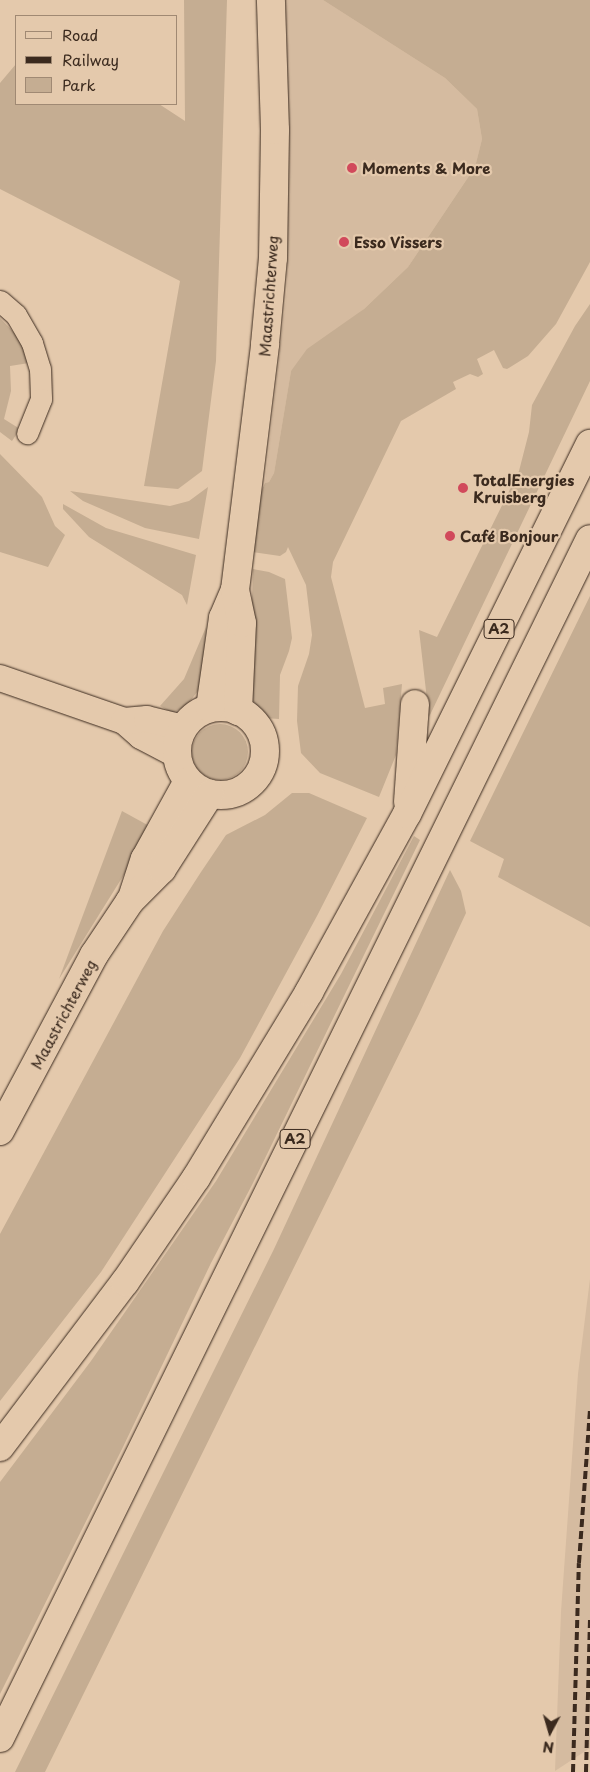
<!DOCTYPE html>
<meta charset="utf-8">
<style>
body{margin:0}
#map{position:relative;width:590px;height:1772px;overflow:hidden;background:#e4c9ac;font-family:"Playpen Sans",sans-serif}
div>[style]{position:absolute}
.built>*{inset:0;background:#d5bba0}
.green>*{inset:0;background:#c5ad92}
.round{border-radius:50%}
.roads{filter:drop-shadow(0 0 1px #3b2a1e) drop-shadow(0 0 1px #3b2a1e)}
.minor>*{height:21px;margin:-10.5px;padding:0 10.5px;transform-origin:10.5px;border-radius:10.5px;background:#e4c9ac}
.tertiary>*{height:26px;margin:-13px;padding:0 13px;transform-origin:13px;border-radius:13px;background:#e4c9ac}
.secondary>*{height:28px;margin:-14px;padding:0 14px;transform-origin:14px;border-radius:14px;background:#e4c9ac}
.secondary>.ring{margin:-14px;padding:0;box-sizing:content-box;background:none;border:28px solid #e4c9ac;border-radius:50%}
.motorway>*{height:28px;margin:-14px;padding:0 14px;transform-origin:14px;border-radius:14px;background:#e4c9ac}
.rail>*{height:4px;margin-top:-2px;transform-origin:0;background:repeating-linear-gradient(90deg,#3b2a1e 0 8px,transparent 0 12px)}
.dots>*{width:14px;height:14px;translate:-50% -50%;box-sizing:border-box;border:2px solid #e4c9ac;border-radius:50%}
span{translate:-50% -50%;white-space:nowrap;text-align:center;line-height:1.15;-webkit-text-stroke:4.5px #e4c9ac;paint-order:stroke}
.shield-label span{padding:1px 4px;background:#e4c9ac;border:1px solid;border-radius:4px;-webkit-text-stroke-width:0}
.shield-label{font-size:14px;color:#3b2a1e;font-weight:700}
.poi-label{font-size:15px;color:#3b2a1e;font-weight:700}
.left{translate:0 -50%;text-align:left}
.street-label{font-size:15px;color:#3b2a1e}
.legend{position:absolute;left:15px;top:15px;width:162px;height:90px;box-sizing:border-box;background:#e4c9ac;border:1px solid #a08973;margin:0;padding:6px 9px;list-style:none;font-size:15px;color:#3b2a1e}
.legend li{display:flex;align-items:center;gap:10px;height:25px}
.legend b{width:25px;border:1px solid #a08973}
.north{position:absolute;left:525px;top:1707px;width:50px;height:50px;-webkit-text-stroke:4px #e4c9ac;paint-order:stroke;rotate:186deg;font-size:14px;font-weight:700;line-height:20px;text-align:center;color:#3b2a1e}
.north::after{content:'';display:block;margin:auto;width:18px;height:22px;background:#3b2a1e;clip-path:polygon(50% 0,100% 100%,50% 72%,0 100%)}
</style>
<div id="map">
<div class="built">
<div style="clip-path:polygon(286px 0,323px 0,445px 78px,477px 109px,482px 139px,475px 167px,408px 267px,364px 309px,291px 371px,274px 473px,269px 482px,265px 483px,287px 288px,289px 155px)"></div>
<div style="clip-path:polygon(590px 1279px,590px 1748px,555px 1771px,561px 1612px,578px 1374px)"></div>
</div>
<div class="green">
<div style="clip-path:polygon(184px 0,227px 0,216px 361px,202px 471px,178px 489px,144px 486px,180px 281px,0 189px,0 83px,16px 64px,16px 104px,159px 104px,185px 121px)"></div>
<div style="clip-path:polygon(323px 0,590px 0,590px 262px,556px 324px,528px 356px,507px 369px,503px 368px,494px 350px,477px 359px,483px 374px,478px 377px,470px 374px,453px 382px,456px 389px,401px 421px,333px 562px,331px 577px,365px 708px,385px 704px,383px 688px,402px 684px,396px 755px,379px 797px,320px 773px,301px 753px,297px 721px,298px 686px,309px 654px,312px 635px,306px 585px,288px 547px,286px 552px,280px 556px,253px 552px,260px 494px,265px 483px,269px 482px,274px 473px,291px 371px,307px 349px,364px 309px,408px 267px,475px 167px,482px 139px,477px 109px,445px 78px)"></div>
<div style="clip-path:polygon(590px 304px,590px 381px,429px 717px,419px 630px,437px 637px,519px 471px,529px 432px,532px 405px,575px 326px)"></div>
<div style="clip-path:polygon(0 318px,21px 340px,29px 363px,10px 366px,11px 391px,4px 419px,20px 429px,12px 441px,0 432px)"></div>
<div style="clip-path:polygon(0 454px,42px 497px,55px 526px,65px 535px,48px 567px,0 552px)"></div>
<div style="clip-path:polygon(208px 487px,199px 539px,145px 528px,83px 501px,70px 491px,170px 506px,189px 501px)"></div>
<div style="clip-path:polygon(63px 504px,106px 528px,196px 555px,187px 605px,182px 595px,89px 537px,63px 509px)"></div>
<div style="clip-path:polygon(253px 569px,269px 572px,285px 579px,292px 638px,289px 651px,280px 675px,279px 719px,265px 718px,250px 696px,249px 682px)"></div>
<div style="clip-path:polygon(590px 596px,590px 927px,498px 877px,504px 859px,470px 841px)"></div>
<div style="clip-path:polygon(206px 627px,204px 673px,201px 687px,187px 705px,173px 713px,160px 706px,184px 679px)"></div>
<div class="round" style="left:192px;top:724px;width:56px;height:56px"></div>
<div style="clip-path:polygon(292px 793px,309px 793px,367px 818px,317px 916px,240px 1058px,101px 1272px,0 1401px,0 1234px,163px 931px,201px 872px,226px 835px,265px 815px)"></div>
<div style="clip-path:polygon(122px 811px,153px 828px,59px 979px)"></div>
<div style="clip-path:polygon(414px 836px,420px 840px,252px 1185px,211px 1263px,123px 1447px,0 1694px,0 1482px,91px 1361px,216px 1181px,341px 974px)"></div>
<div style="clip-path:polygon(450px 870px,461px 891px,466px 913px,419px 1014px,45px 1772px,15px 1772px,274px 1249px)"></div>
</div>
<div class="roads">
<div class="minor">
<div style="left:0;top:301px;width:21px;rotate:41deg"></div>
<div style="left:16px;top:315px;width:32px;rotate:60deg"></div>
<div style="left:32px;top:343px;width:27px;rotate:73deg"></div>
<div style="left:40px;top:369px;width:30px;rotate:88deg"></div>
<div style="left:41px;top:399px;width:37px;rotate:112deg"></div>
</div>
<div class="tertiary">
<div style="left:0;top:678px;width:131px;rotate:19.1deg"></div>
<div style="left:124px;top:721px;width:23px;rotate:41deg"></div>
<div style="left:141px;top:736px;width:41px;rotate:27.8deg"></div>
<div style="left:124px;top:721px;width:23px;rotate:-5deg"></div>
<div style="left:147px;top:719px;width:37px;rotate:14deg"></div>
</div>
<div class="secondary">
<div class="ring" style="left:177px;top:707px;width:60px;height:60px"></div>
<div style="left:210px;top:708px;width:91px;rotate:-81.8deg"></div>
<div style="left:223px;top:618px;width:30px;rotate:-67deg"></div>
<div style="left:238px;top:711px;width:88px;rotate:-87.4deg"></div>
<div style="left:242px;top:623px;width:34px;rotate:-102deg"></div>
<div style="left:235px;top:590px;width:248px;rotate:-83deg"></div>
<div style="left:265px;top:344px;width:86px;rotate:-84.7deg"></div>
<div style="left:273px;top:258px;width:128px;rotate:-89.1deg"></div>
<div style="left:275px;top:130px;width:130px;rotate:-91.8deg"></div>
<div style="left:133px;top:895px;width:38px;rotate:-72deg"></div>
<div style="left:145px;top:859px;width:89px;rotate:-61.1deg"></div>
<div style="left:0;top:1131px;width:200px;rotate:-61.9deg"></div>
<div style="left:94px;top:955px;width:65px;rotate:-56.3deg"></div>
<div style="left:130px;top:901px;width:45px;rotate:-45deg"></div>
<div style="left:162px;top:869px;width:89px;rotate:-57.4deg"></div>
</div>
<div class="motorway">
<div style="left:408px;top:802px;width:98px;rotate:-85.9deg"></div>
<div style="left:0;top:1447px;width:207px;rotate:-52.9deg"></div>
<div style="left:125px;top:1282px;width:126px;rotate:-55.7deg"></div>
<div style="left:196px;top:1178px;width:218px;rotate:-58.7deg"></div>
<div style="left:309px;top:992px;width:203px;rotate:-61.2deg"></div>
<div style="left:407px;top:814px;width:413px;rotate:-63.7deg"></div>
<div style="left:0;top:1738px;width:1336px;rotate:-63.8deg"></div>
</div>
</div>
<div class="rail">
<div style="left:573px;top:1772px;width:209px;rotate:-88.4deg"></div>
<div style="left:579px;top:1563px;width:153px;rotate:-85.9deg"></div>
<div style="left:586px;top:1772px;width:153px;rotate:-88.5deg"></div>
</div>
<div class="dots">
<div style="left:352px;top:168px;background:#d1495b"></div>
<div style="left:344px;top:242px;background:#d1495b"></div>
<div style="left:463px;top:488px;background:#d1495b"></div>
<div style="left:450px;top:536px;background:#d1495b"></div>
</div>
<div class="shield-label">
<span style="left:499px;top:629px">A2</span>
<span style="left:295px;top:1139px">A2</span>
</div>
<div class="poi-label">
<span class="left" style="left:362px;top:168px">Moments &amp; More</span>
<span class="left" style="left:354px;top:242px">Esso Vissers</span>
<span class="left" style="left:473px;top:488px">TotalEnergies<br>Kruisberg</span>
<span class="left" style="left:460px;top:536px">Café Bonjour</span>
</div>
<div class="street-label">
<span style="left:268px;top:296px;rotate:-86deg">Maastrichterweg</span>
<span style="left:63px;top:1014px;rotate:-62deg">Maastrichterweg</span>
</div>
<ul class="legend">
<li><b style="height:6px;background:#e4c9ac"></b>Road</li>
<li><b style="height:6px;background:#3b2a1e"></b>Railway</li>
<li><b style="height:14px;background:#c5ad92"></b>Park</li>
</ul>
<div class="north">N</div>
</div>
